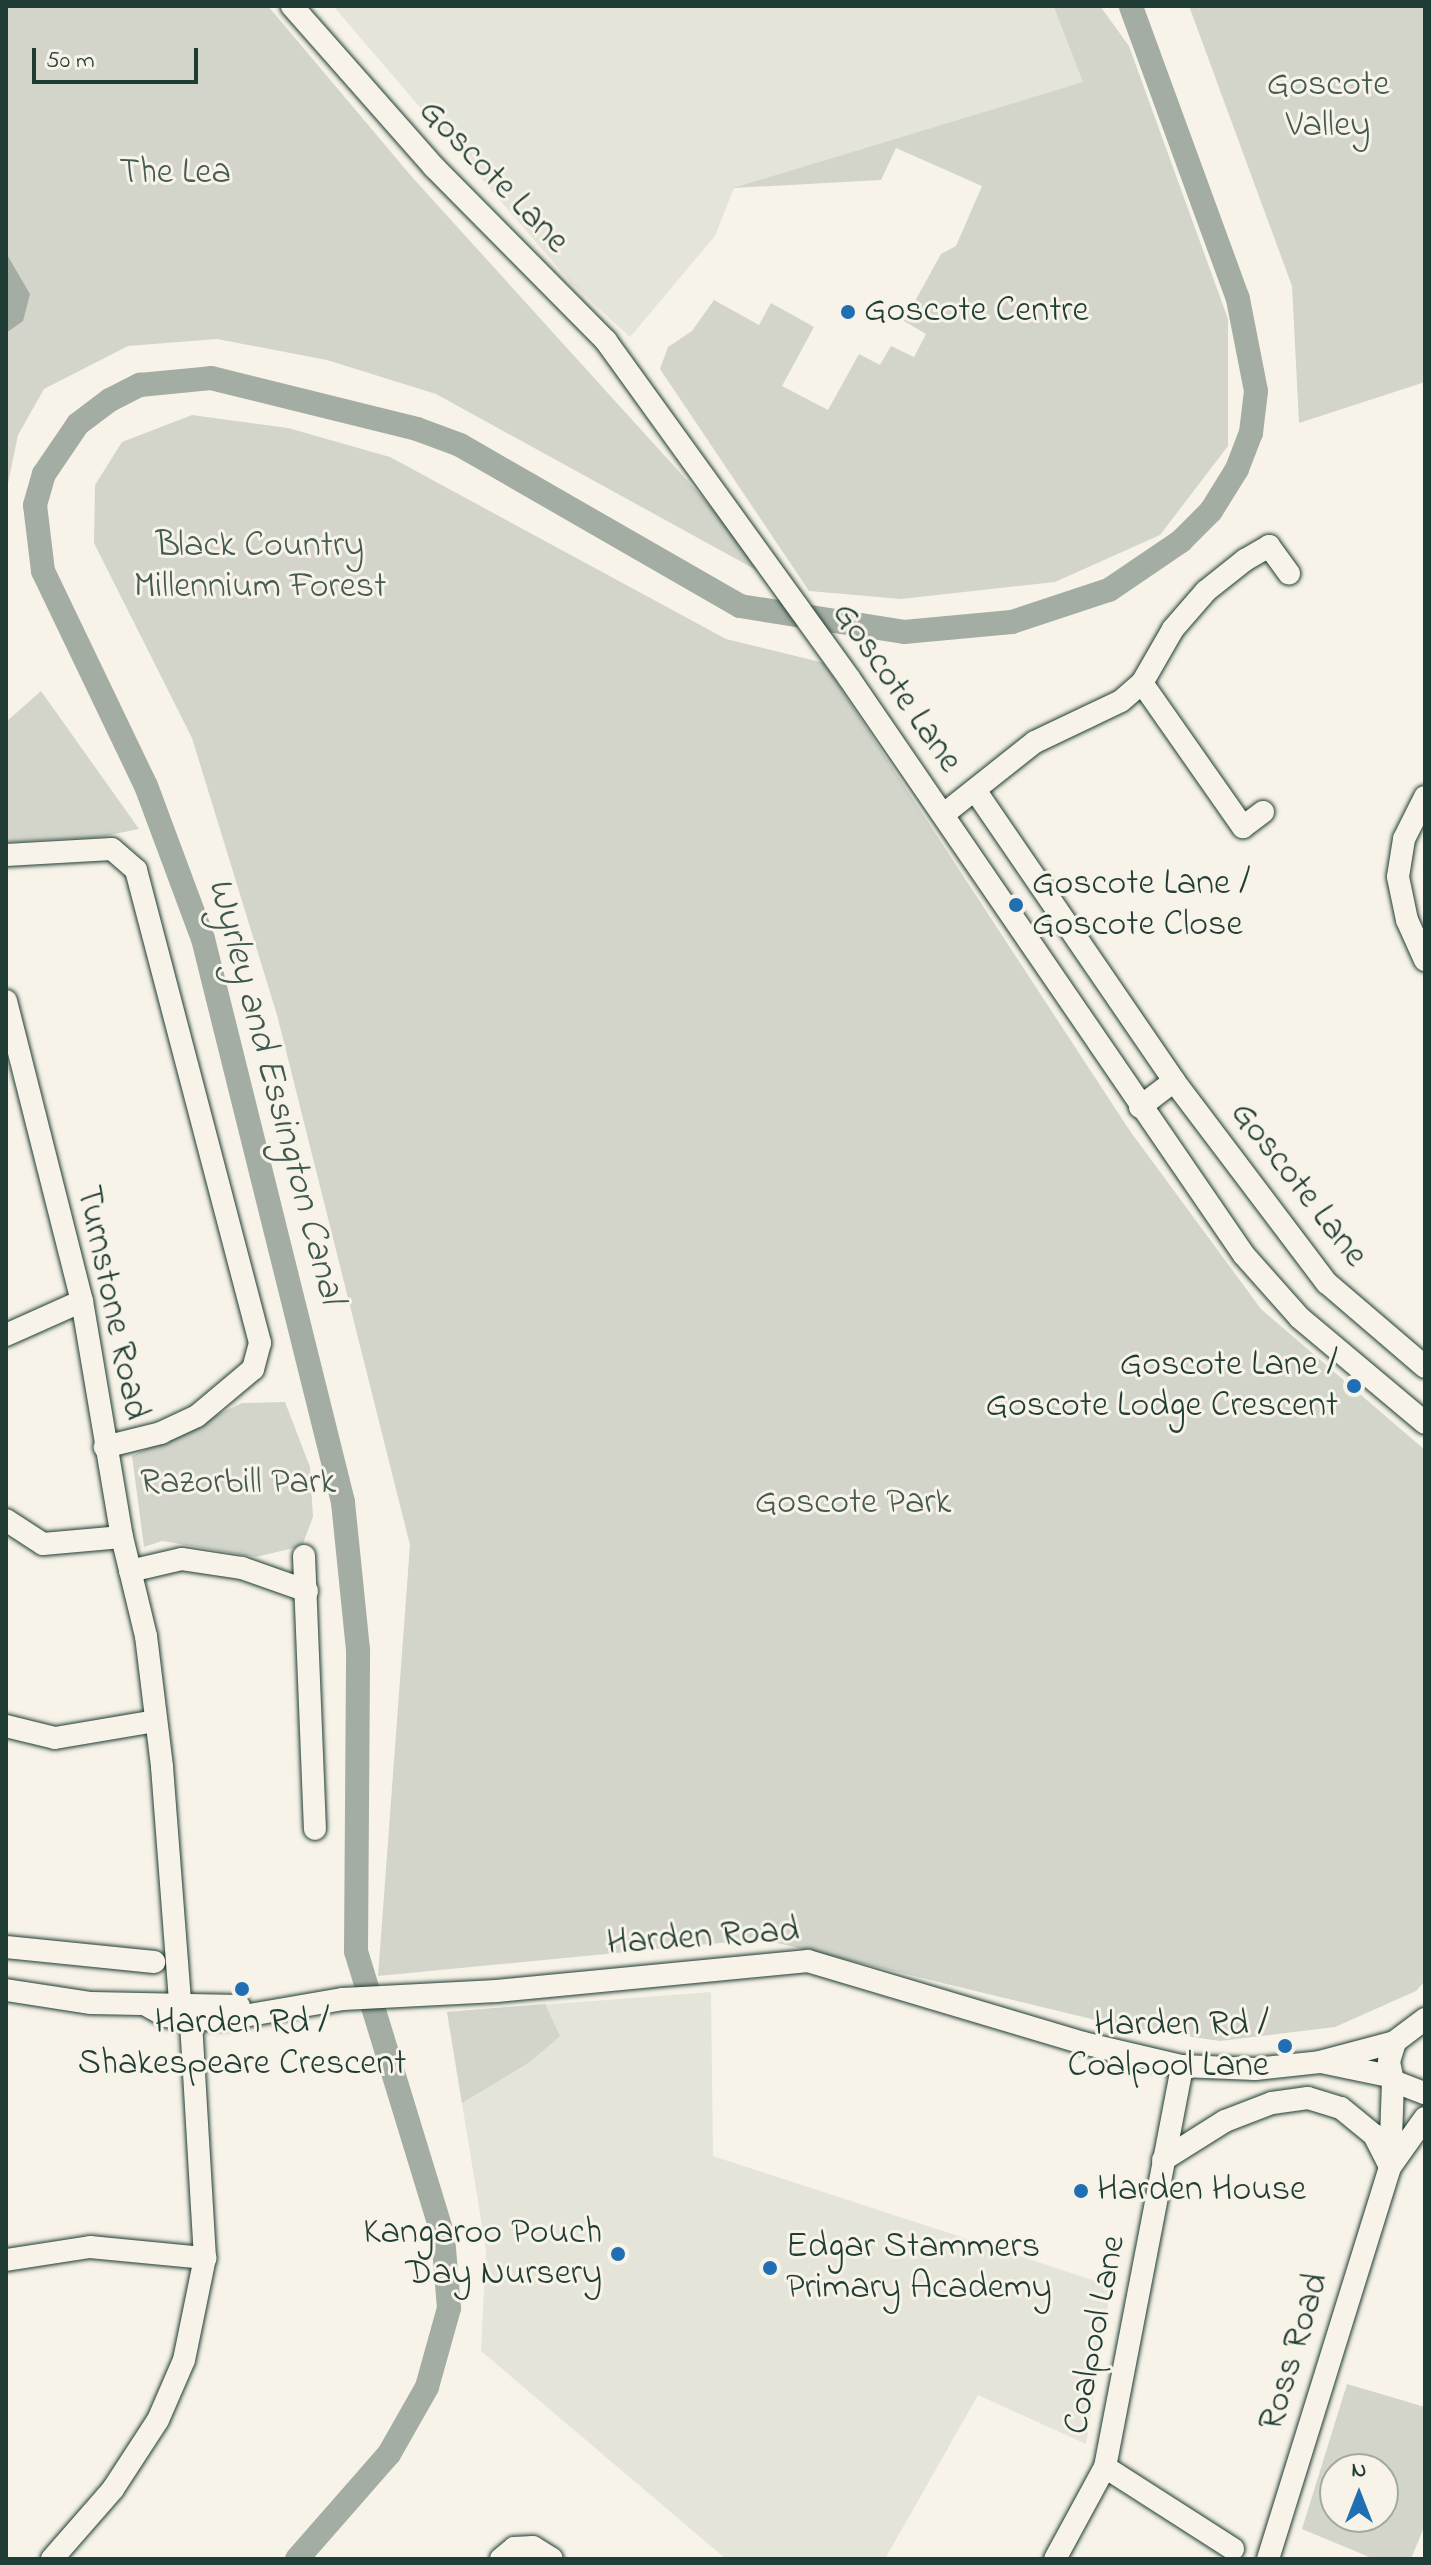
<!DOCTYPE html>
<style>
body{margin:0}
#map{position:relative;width:1431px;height:2565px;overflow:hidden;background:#f7f3e8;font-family:"Indie Flower",sans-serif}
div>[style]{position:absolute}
.built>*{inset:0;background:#e5e4d9}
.green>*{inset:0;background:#d3d5ca}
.water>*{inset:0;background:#a4ada3}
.canal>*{height:24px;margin:-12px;padding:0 12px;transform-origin:12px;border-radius:12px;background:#a4ada3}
.roads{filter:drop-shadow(0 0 2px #1f3d34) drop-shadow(0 0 2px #1f3d34)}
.minor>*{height:22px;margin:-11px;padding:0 11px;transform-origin:11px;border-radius:11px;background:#f7f3e8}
.dots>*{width:22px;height:22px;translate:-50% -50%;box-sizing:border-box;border:4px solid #f7f3e8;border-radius:50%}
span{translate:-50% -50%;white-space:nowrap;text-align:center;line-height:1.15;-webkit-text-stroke:6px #f7f3e8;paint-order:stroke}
.park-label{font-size:36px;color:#435b52}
.street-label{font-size:36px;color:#1f3d34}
.poi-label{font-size:36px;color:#1f3d34}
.left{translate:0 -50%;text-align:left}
.right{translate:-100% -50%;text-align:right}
.water-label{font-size:38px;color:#405950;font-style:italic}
.frame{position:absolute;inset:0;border:8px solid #1f3d34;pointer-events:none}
.north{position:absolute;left:1319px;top:2453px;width:80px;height:80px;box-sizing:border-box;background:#f7f3e8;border:2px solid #a1aaa0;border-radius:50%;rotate:0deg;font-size:22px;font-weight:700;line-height:32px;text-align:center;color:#1f3d34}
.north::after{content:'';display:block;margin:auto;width:28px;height:36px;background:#1f6fb2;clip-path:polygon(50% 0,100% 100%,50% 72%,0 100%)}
.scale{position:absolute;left:32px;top:48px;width:166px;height:36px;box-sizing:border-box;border:4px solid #1f3d34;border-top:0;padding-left:10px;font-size:24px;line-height:28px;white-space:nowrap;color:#1f3d34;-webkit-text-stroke:6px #f7f3e8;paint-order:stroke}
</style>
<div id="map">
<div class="built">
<div style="clip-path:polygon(333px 6px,1055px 6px,1084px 82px,734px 188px,715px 236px,630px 337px,572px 284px)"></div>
<div style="clip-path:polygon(711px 1992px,713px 2156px,1111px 2286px,1086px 2444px,978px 2395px,885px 2559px,726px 2559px,481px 2351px,486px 2250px,447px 2012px)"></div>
</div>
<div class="green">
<div style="clip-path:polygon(6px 6px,268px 6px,412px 177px,780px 583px,436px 394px,327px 360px,217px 339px,128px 346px,44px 389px,18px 435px,6px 493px)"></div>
<div style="clip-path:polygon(1100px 6px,1129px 46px,1228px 319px,1228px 446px,1160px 535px,1055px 582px,901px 599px,809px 591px,660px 369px,668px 347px,692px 331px,714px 300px,759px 325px,771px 303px,814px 327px,782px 386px,828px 410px,859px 354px,880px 365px,891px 346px,914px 357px,926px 334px,904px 321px,941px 254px,956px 246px,982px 186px,896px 148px,881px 180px,733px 188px,1083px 82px,1054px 7px)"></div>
<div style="clip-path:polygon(1189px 6px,1425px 6px,1425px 382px,1299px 423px,1292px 286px)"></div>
<div style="clip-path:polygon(192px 415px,288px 428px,390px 457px,726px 639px,824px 663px,1130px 1131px,1261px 1309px,1425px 1450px,1425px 1981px,1416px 1991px,1335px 2027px,1220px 2041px,1125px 2027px,761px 1939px,378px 1976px,410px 1545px,277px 1015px,192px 738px,94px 543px,95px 485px,122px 442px)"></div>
<div style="clip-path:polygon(41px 691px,139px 829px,100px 837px,6px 842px,6px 722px)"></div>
<div style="clip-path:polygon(285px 1402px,310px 1467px,313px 1517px,302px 1546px,256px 1557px,162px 1541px,144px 1547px,132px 1456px,242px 1403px)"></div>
<div style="clip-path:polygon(545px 2004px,560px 2036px,530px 2062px,462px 2103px,447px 2012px)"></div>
<div style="clip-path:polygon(evenodd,1347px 2384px,1425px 2407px,1425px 2525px,1411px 2559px,1374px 2559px,1302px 2529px,1347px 2384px,1335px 2469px,1383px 2469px,1383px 2517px,1335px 2517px,1335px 2469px)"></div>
</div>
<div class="water">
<div style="clip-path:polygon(6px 253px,30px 294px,23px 321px,6px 333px)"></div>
</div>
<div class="canal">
<div style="left:297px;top:2559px;width:140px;rotate:-48.8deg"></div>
<div style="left:389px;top:2454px;width:77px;rotate:-60.4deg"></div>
<div style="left:427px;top:2387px;width:82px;rotate:-74.4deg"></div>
<div style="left:449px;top:2308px;width:72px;rotate:-94.8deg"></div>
<div style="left:443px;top:2236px;width:298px;rotate:-107deg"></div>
<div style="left:356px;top:1951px;width:301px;rotate:-89.6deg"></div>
<div style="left:358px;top:1650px;width:149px;rotate:-95.8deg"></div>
<div style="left:343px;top:1502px;width:580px;rotate:-103.96deg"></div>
<div style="left:203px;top:939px;width:163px;rotate:-110.4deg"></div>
<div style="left:146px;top:786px;width:238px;rotate:-115.6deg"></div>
<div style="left:43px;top:571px;width:66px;rotate:-96.9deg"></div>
<div style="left:35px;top:505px;width:32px;rotate:-74deg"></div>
<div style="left:44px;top:474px;width:60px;rotate:-55.8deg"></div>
<div style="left:78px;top:424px;width:40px;rotate:-37deg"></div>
<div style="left:110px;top:400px;width:34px;rotate:-27deg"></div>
<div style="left:140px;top:385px;width:71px;rotate:-5.6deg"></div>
<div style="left:211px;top:378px;width:212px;rotate:13.9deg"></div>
<div style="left:417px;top:429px;width:46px;rotate:20.4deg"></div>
<div style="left:460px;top:445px;width:323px;rotate:29.9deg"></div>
<div style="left:740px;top:606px;width:166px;rotate:9deg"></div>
<div style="left:904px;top:632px;width:108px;rotate:-5.3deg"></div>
<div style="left:1012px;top:622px;width:102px;rotate:-18.3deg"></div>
<div style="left:1109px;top:590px;width:87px;rotate:-34.2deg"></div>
<div style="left:1181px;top:541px;width:42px;rotate:-45deg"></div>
<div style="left:1211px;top:511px;width:49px;rotate:-58.2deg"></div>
<div style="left:1237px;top:469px;width:39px;rotate:-69deg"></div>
<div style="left:1251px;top:433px;width:42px;rotate:-83.2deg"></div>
<div style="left:1256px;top:391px;width:94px;rotate:-101.1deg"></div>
<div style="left:1238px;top:299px;width:312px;rotate:-110.1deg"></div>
</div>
<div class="roads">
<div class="minor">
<div style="left:292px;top:6px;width:215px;rotate:48.6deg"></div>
<div style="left:434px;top:167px;width:245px;rotate:45.3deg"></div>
<div style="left:606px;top:341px;width:415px;rotate:54.2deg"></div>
<div style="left:849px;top:678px;width:699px;rotate:55.61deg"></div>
<div style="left:1244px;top:1255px;width:84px;rotate:48.4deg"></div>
<div style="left:1300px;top:1318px;width:163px;rotate:40deg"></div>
<div style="left:1142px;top:683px;width:176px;rotate:55deg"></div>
<div style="left:1243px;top:827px;width:25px;rotate:-37deg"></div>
<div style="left:975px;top:790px;width:353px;rotate:55.6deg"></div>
<div style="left:1174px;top:1081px;width:253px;rotate:52.9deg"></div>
<div style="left:1327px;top:1283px;width:129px;rotate:40.6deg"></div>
<div style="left:1425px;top:797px;width:47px;rotate:116.6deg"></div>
<div style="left:1404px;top:839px;width:38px;rotate:99deg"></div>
<div style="left:1398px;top:877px;width:44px;rotate:78.2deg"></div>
<div style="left:1407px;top:920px;width:44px;rotate:65.8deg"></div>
<div style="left:944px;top:814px;width:116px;rotate:-38.4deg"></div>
<div style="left:1035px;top:742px;width:95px;rotate:-25.5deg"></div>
<div style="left:1121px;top:701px;width:28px;rotate:-41deg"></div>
<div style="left:1142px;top:683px;width:62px;rotate:-60.1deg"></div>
<div style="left:1173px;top:629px;width:50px;rotate:-49deg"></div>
<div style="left:1206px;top:591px;width:50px;rotate:-38.5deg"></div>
<div style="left:1245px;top:560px;width:28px;rotate:-30deg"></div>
<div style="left:1269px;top:546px;width:34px;rotate:54deg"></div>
<div style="left:6px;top:855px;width:106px;rotate:-3.2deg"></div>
<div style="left:112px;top:849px;width:32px;rotate:41deg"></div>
<div style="left:136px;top:870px;width:489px;rotate:75.3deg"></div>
<div style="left:260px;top:1343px;width:27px;rotate:105deg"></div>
<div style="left:253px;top:1369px;width:73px;rotate:140deg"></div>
<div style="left:197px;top:1416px;width:40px;rotate:155deg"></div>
<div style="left:161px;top:1433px;width:58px;rotate:166deg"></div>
<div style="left:6px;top:1001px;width:309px;rotate:75.8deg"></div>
<div style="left:82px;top:1301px;width:239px;rotate:80.4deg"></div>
<div style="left:122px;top:1537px;width:102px;rotate:76.4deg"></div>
<div style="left:146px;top:1636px;width:132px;rotate:83deg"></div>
<div style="left:162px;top:1767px;width:236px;rotate:85.6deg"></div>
<div style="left:1140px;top:1107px;width:43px;rotate:-37.4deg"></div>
<div style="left:6px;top:1335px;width:83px;rotate:-24.1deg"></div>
<div style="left:6px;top:1520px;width:44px;rotate:33deg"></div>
<div style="left:43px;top:1544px;width:79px;rotate:-5.1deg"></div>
<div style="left:304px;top:1556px;width:273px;rotate:87.7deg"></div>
<div style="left:130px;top:1571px;width:53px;rotate:-13deg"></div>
<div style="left:182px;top:1559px;width:61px;rotate:8.5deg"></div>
<div style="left:242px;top:1568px;width:69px;rotate:19.5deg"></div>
<div style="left:6px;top:1726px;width:50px;rotate:13.8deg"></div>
<div style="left:55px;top:1738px;width:102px;rotate:-9.6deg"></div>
<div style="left:6px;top:1947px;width:149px;rotate:5.8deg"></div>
<div style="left:6px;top:1990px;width:86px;rotate:8.7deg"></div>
<div style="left:91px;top:2003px;width:148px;rotate:1.2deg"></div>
<div style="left:146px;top:2005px;width:23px;rotate:29deg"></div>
<div style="left:166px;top:2016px;width:25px;rotate:9deg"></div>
<div style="left:191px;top:2020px;width:41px;rotate:-2.8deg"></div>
<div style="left:232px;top:2018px;width:113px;rotate:-9.7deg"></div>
<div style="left:343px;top:1999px;width:154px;rotate:-3deg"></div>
<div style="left:497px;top:1991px;width:312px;rotate:-5.5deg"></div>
<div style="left:808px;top:1961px;width:287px;rotate:16.6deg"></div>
<div style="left:1083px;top:2043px;width:102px;rotate:13.1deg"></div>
<div style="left:1182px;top:2066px;width:73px;rotate:2.4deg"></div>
<div style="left:1255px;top:2069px;width:65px;rotate:-6.1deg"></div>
<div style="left:1320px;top:2062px;width:78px;rotate:-14.9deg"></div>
<div style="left:1425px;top:2019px;width:38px;rotate:143deg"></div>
<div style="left:1395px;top:2042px;width:21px;rotate:107deg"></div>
<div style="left:1389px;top:2062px;width:19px;rotate:78deg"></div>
<div style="left:1393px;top:2081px;width:34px;rotate:21deg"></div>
<div style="left:1321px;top:2062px;width:69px;rotate:11.6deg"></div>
<div style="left:1163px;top:2160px;width:73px;rotate:-32.2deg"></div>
<div style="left:1225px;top:2121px;width:50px;rotate:-21deg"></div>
<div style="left:1272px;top:2103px;width:36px;rotate:-8deg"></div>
<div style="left:1308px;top:2098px;width:34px;rotate:17deg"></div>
<div style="left:1341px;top:2108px;width:43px;rotate:39.3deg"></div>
<div style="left:1374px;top:2135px;width:35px;rotate:63deg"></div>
<div style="left:1390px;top:2167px;width:60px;rotate:-54.5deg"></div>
<div style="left:6px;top:2260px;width:85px;rotate:-8.8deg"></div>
<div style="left:90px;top:2247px;width:116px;rotate:5.5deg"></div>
<div style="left:1105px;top:2467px;width:152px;rotate:32.6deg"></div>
<div style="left:52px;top:2559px;width:93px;rotate:-48.9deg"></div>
<div style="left:113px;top:2489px;width:82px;rotate:-56.9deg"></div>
<div style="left:158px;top:2420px;width:65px;rotate:-66.6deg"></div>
<div style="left:184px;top:2360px;width:104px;rotate:-78.4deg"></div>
<div style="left:205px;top:2258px;width:238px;rotate:-93.4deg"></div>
<div style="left:501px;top:2559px;width:17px;rotate:-40deg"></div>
<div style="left:514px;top:2548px;width:19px;rotate:-3deg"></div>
<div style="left:533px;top:2547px;width:22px;rotate:32deg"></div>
<div style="left:1055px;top:2559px;width:105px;rotate:-61.5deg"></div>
<div style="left:1105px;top:2467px;width:408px;rotate:-79.1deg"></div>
<div style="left:1268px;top:2559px;width:411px;rotate:-72.7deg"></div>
<div style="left:1390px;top:2167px;width:86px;rotate:-88deg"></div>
</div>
</div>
<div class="dots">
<div style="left:848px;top:312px;background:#1f6fb2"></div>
<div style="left:1016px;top:905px;background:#1f6fb2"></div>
<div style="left:1354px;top:1386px;background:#1f6fb2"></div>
<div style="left:242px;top:1989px;background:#1f6fb2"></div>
<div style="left:1285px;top:2046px;background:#1f6fb2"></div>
<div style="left:1081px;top:2191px;background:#1f6fb2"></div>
<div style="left:618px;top:2254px;background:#1f6fb2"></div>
<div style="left:770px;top:2268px;background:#1f6fb2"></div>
</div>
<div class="park-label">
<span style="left:1328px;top:106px">Goscote<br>Valley</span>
<span style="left:175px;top:174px">The Lea</span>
<span style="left:260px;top:567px">Black Country<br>Millennium Forest</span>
<span style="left:238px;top:1484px">Razorbill Park</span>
<span style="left:853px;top:1504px">Goscote Park</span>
</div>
<div class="street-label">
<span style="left:493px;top:177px;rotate:46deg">Goscote Lane</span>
<span style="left:896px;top:688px;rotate:55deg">Goscote Lane</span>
<span style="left:1298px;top:1185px;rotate:52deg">Goscote Lane</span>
<span style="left:111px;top:1303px;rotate:78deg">Turnstone Road</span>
<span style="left:703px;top:1938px;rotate:-4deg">Harden Road</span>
<span style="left:1096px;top:2335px;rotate:-79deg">Coalpool Lane</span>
<span style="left:1295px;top:2352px;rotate:-73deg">Ross Road</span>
</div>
<div class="poi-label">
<span class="left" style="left:864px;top:312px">Goscote Centre</span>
<span class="left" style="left:1032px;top:905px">Goscote Lane /<br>Goscote Close</span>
<span class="right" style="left:1338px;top:1386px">Goscote Lane /<br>Goscote Lodge Crescent</span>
<span style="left:242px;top:2044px">Harden Rd /<br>Shakespeare Crescent</span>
<span class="right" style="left:1269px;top:2046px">Harden Rd /<br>Coalpool Lane</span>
<span class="left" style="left:1097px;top:2191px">Harden House</span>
<span class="right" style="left:602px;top:2254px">Kangaroo Pouch<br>Day Nursery</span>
<span class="left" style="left:786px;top:2268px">Edgar Stammers<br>Primary Academy</span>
</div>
<div class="water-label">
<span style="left:274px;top:1091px;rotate:75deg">Wyrley and Essington Canal</span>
</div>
<div class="frame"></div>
<div class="north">N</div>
<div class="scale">50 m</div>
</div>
